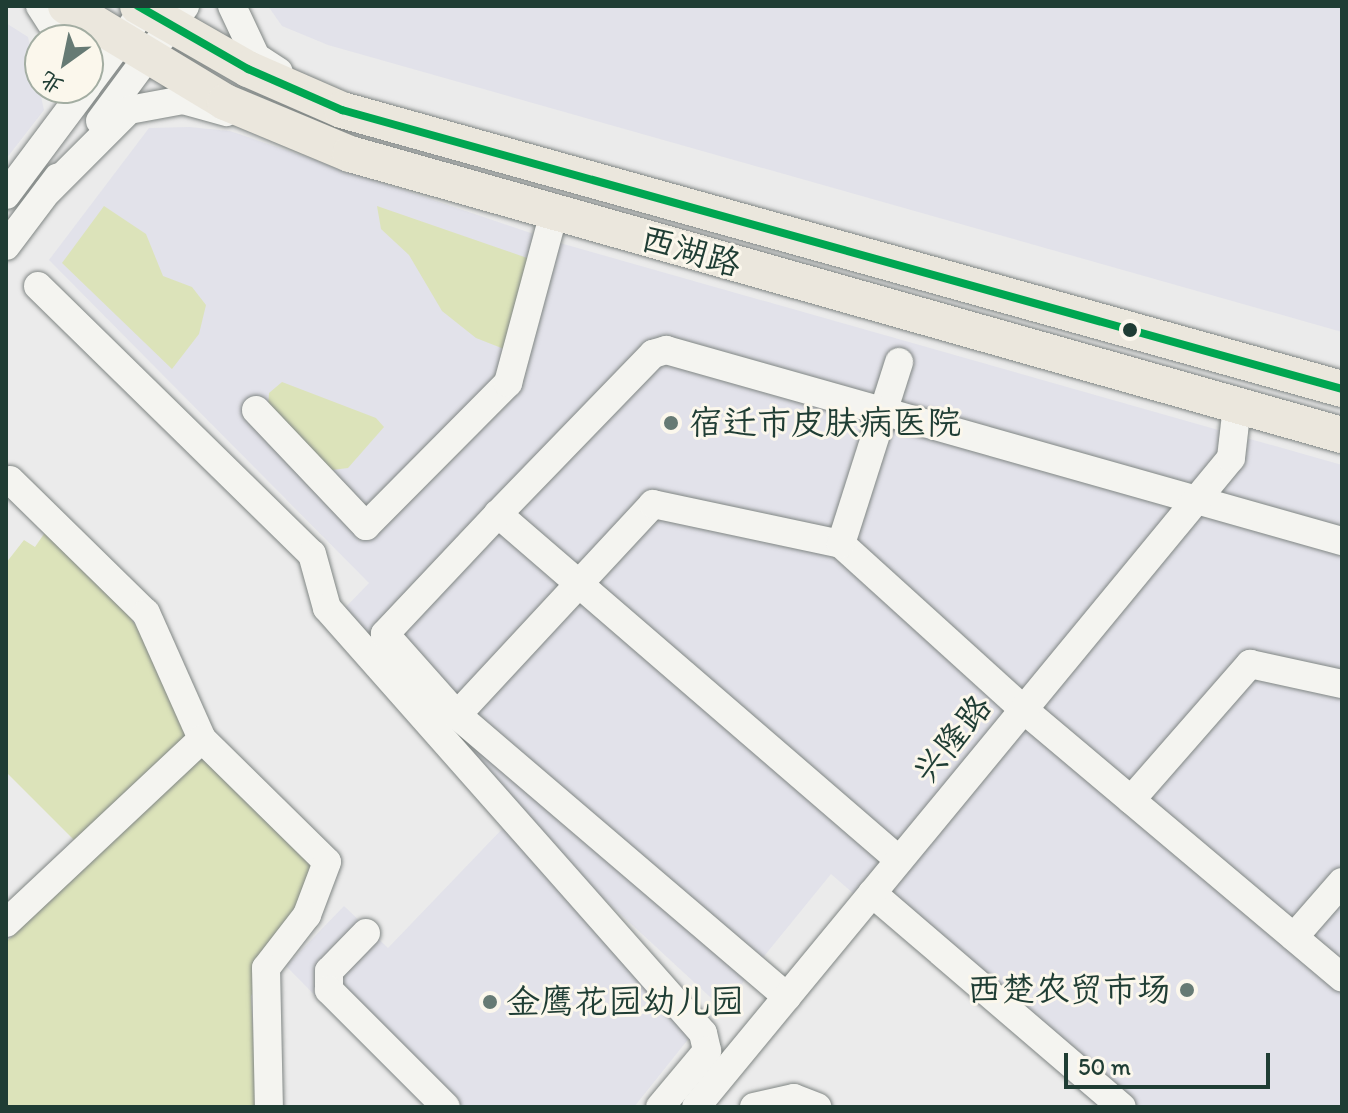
<!DOCTYPE html>
<meta charset="utf-8">
<style>
body{margin:0}
#map{position:relative;width:1348px;height:1113px;overflow:hidden;background:#ebebeb;font-family:Itim,"LXGW WenKai TC",sans-serif}
div>[style]{position:absolute}
.built>*{inset:0;background:#e2e2ea}
.green>*{inset:0;background:#dce3ba}
.roads{filter:drop-shadow(0 0 2px #808684) drop-shadow(0 0 2px #808684)}
.minor>*{height:28px;margin:-14px;padding:0 14px;transform-origin:14px;border-radius:14px;background:#f4f4f0}
.major>*{height:36px;margin:-18px;padding:0 18px;transform-origin:18px;border-radius:18px;background:#ebe7dd}
.bus-1>*{height:8px;margin:-4px;padding:0 4px;transform-origin:4px;border-radius:4px;background:#00a651}
.dots>*{width:22px;height:22px;translate:-50% -50%;box-sizing:border-box;border:4px solid #fbf7ec;border-radius:50%}
span{translate:-50% -50%;white-space:nowrap;text-align:center;line-height:1.15;-webkit-text-stroke:6px #fbf7ec;paint-order:stroke}
.street-label{font-size:34px;color:#1f3d34}
.poi-label{font-size:34px;color:#1f3d34}
.left{translate:0 -50%;text-align:left}
.right{translate:-100% -50%;text-align:right}
.frame{position:absolute;inset:0;border:8px solid #1f3d34;pointer-events:none}
.north{position:absolute;left:24px;top:24px;width:80px;height:80px;box-sizing:border-box;background:#fbf7ec;border:2px solid #a3ada2;border-radius:50%;rotate:213deg;font-size:22px;font-weight:700;line-height:32px;text-align:center;color:#1f3d34}
.north::after{content:'';display:block;margin:auto;width:28px;height:36px;background:#667a74;clip-path:polygon(50% 0,100% 100%,50% 72%,0 100%)}
.scale{position:absolute;left:1064px;top:1053px;width:206px;height:36px;box-sizing:border-box;border:4px solid #1f3d34;border-top:0;padding-left:10px;font-size:24px;line-height:28px;white-space:nowrap;color:#1f3d34;-webkit-text-stroke:6px #fbf7ec;paint-order:stroke}
</style>
<div id="map">
<div class="built">
<div style="clip-path:polygon(268px 6px,1342px 6px,1342px 332px,328px 45px,282px 26px)"></div>
<div style="clip-path:polygon(6px 23px,28px 37px,44px 110px,6px 159px)"></div>
<div style="clip-path:polygon(189px 127px,230px 131px,560px 243px,1342px 465px,1342px 1107px,1099px 1107px,831px 874px,722px 1008px,536px 836px,342px 611px,369px 583px,49px 260px,149px 128px)"></div>
<div style="clip-path:polygon(505px 826px,690px 1037px,634px 1107px,425px 1107px,286px 966px,344px 906px,388px 948px)"></div>
</div>
<div class="green">
<div style="clip-path:polygon(104px 206px,146px 234px,163px 276px,192px 287px,206px 305px,199px 334px,172px 369px,62px 263px)"></div>
<div style="clip-path:polygon(377px 206px,533px 260px,509px 351px,476px 338px,442px 311px,409px 255px,381px 229px)"></div>
<div style="clip-path:polygon(282px 382px,376px 418px,384px 427px,348px 468px,332px 470px,268px 408px,269px 393px)"></div>
<div style="clip-path:polygon(46px 531px,121px 604px,149px 645px,168px 692px,309px 856px,312px 875px,251px 996px,257px 1107px,6px 1107px,6px 942px,104px 846px,74px 840px,6px 772px,6px 563px,24px 540px,35px 547px)"></div>
</div>
<div class="roads">
<div class="minor">
<div style="left:40px;top:6px;width:40px;rotate:57.1deg"></div>
<div style="left:232px;top:6px;width:56px;rotate:64.8deg"></div>
<div style="left:256px;top:57px;width:27px;rotate:33deg"></div>
<div style="left:88px;top:85px;width:77px;rotate:-53.4deg"></div>
<div style="left:100px;top:121px;width:143px;rotate:-53.5deg"></div>
<div style="left:48px;top:191px;width:115px;rotate:-45deg"></div>
<div style="left:129px;top:110px;width:55px;rotate:-10.5deg"></div>
<div style="left:183px;top:100px;width:45px;rotate:15.6deg"></div>
<div style="left:6px;top:195px;width:134px;rotate:-53.2deg"></div>
<div style="left:6px;top:246px;width:86px;rotate:-53deg"></div>
<div style="left:38px;top:286px;width:383px;rotate:44.4deg"></div>
<div style="left:312px;top:554px;width:56px;rotate:74.5deg"></div>
<div style="left:327px;top:608px;width:567px;rotate:48.5deg"></div>
<div style="left:703px;top:1033px;width:18px;rotate:77deg"></div>
<div style="left:707px;top:1051px;width:73px;rotate:130deg"></div>
<div style="left:256px;top:410px;width:160px;rotate:46.5deg"></div>
<div style="left:366px;top:526px;width:202px;rotate:-45.2deg"></div>
<div style="left:508px;top:383px;width:177px;rotate:-74.9deg"></div>
<div style="left:10px;top:480px;width:190px;rotate:44.4deg"></div>
<div style="left:146px;top:613px;width:138px;rotate:66deg"></div>
<div style="left:202px;top:739px;width:175px;rotate:44.5deg"></div>
<div style="left:327px;top:862px;width:57px;rotate:110.7deg"></div>
<div style="left:307px;top:915px;width:67px;rotate:127.7deg"></div>
<div style="left:266px;top:968px;width:139px;rotate:88.8deg"></div>
<div style="left:498px;top:514px;width:165px;rotate:133.3deg"></div>
<div style="left:385px;top:634px;width:108px;rotate:48.4deg"></div>
<div style="left:457px;top:715px;width:288px;rotate:-47.1deg"></div>
<div style="left:653px;top:504px;width:192px;rotate:12deg"></div>
<div style="left:841px;top:544px;width:246px;rotate:42.2deg"></div>
<div style="left:1023px;top:709px;width:417px;rotate:40.1deg"></div>
<div style="left:841px;top:544px;width:191px;rotate:-72.3deg"></div>
<div style="left:457px;top:715px;width:434px;rotate:40.5deg"></div>
<div style="left:1131px;top:800px;width:181px;rotate:-48.8deg"></div>
<div style="left:1250px;top:664px;width:94px;rotate:12.3deg"></div>
<div style="left:899px;top:860px;width:530px;rotate:-139.21deg"></div>
<div style="left:498px;top:514px;width:223px;rotate:-45.9deg"></div>
<div style="left:653px;top:354px;width:14px;rotate:-17deg"></div>
<div style="left:666px;top:350px;width:702px;rotate:15.78deg"></div>
<div style="left:872px;top:893px;width:329px;rotate:40.6deg"></div>
<div style="left:6px;top:923px;width:269px;rotate:-43.2deg"></div>
<div style="left:366px;top:933px;width:53px;rotate:134.2deg"></div>
<div style="left:329px;top:971px;width:19px;rotate:90deg"></div>
<div style="left:329px;top:990px;width:165px;rotate:45deg"></div>
<div style="left:1294px;top:937px;width:73px;rotate:-48.9deg"></div>
<div style="left:696px;top:1107px;width:841px;rotate:-50.5deg"></div>
<div style="left:1231px;top:458px;width:52px;rotate:-83.4deg"></div>
<div style="left:754px;top:1107px;width:41px;rotate:-12.7deg"></div>
<div style="left:794px;top:1098px;width:25px;rotate:21deg"></div>
</div>
<div class="major">
<div style="left:66px;top:6px;width:186px;rotate:31.1deg"></div>
<div style="left:225px;top:102px;width:135px;rotate:22.6deg"></div>
<div style="left:350px;top:154px;width:1031px;rotate:15.82deg"></div>
<div style="left:138px;top:6px;width:127px;rotate:29.8deg"></div>
<div style="left:248px;top:69px;width:103px;rotate:23.6deg"></div>
<div style="left:342px;top:110px;width:1038px;rotate:15.59deg"></div>
</div>
</div>
<div class="bus-1">
<div style="left:138px;top:6px;width:127px;rotate:29.8deg"></div>
<div style="left:248px;top:69px;width:103px;rotate:23.6deg"></div>
<div style="left:342px;top:110px;width:1038px;rotate:15.59deg"></div>
</div>
<div class="dots">
<div style="left:1130px;top:330px;background:#1f3d34"></div>
<div style="left:671px;top:423px;background:#667a74"></div>
<div style="left:1187px;top:990px;background:#667a74"></div>
<div style="left:490px;top:1002px;background:#667a74"></div>
</div>
<div class="street-label">
<span style="left:691px;top:251px;rotate:16deg">西湖路</span>
<span style="left:952px;top:739px;rotate:-51deg">兴隆路</span>
</div>
<div class="poi-label">
<span class="left" style="left:689px;top:423px">宿迁市皮肤病医院</span>
<span class="right" style="left:1171px;top:990px">西楚农贸市场</span>
<span class="left" style="left:506px;top:1002px">金鹰花园幼儿园</span>
</div>
<div class="frame"></div>
<div class="north">北</div>
<div class="scale">50 m</div>
</div>
